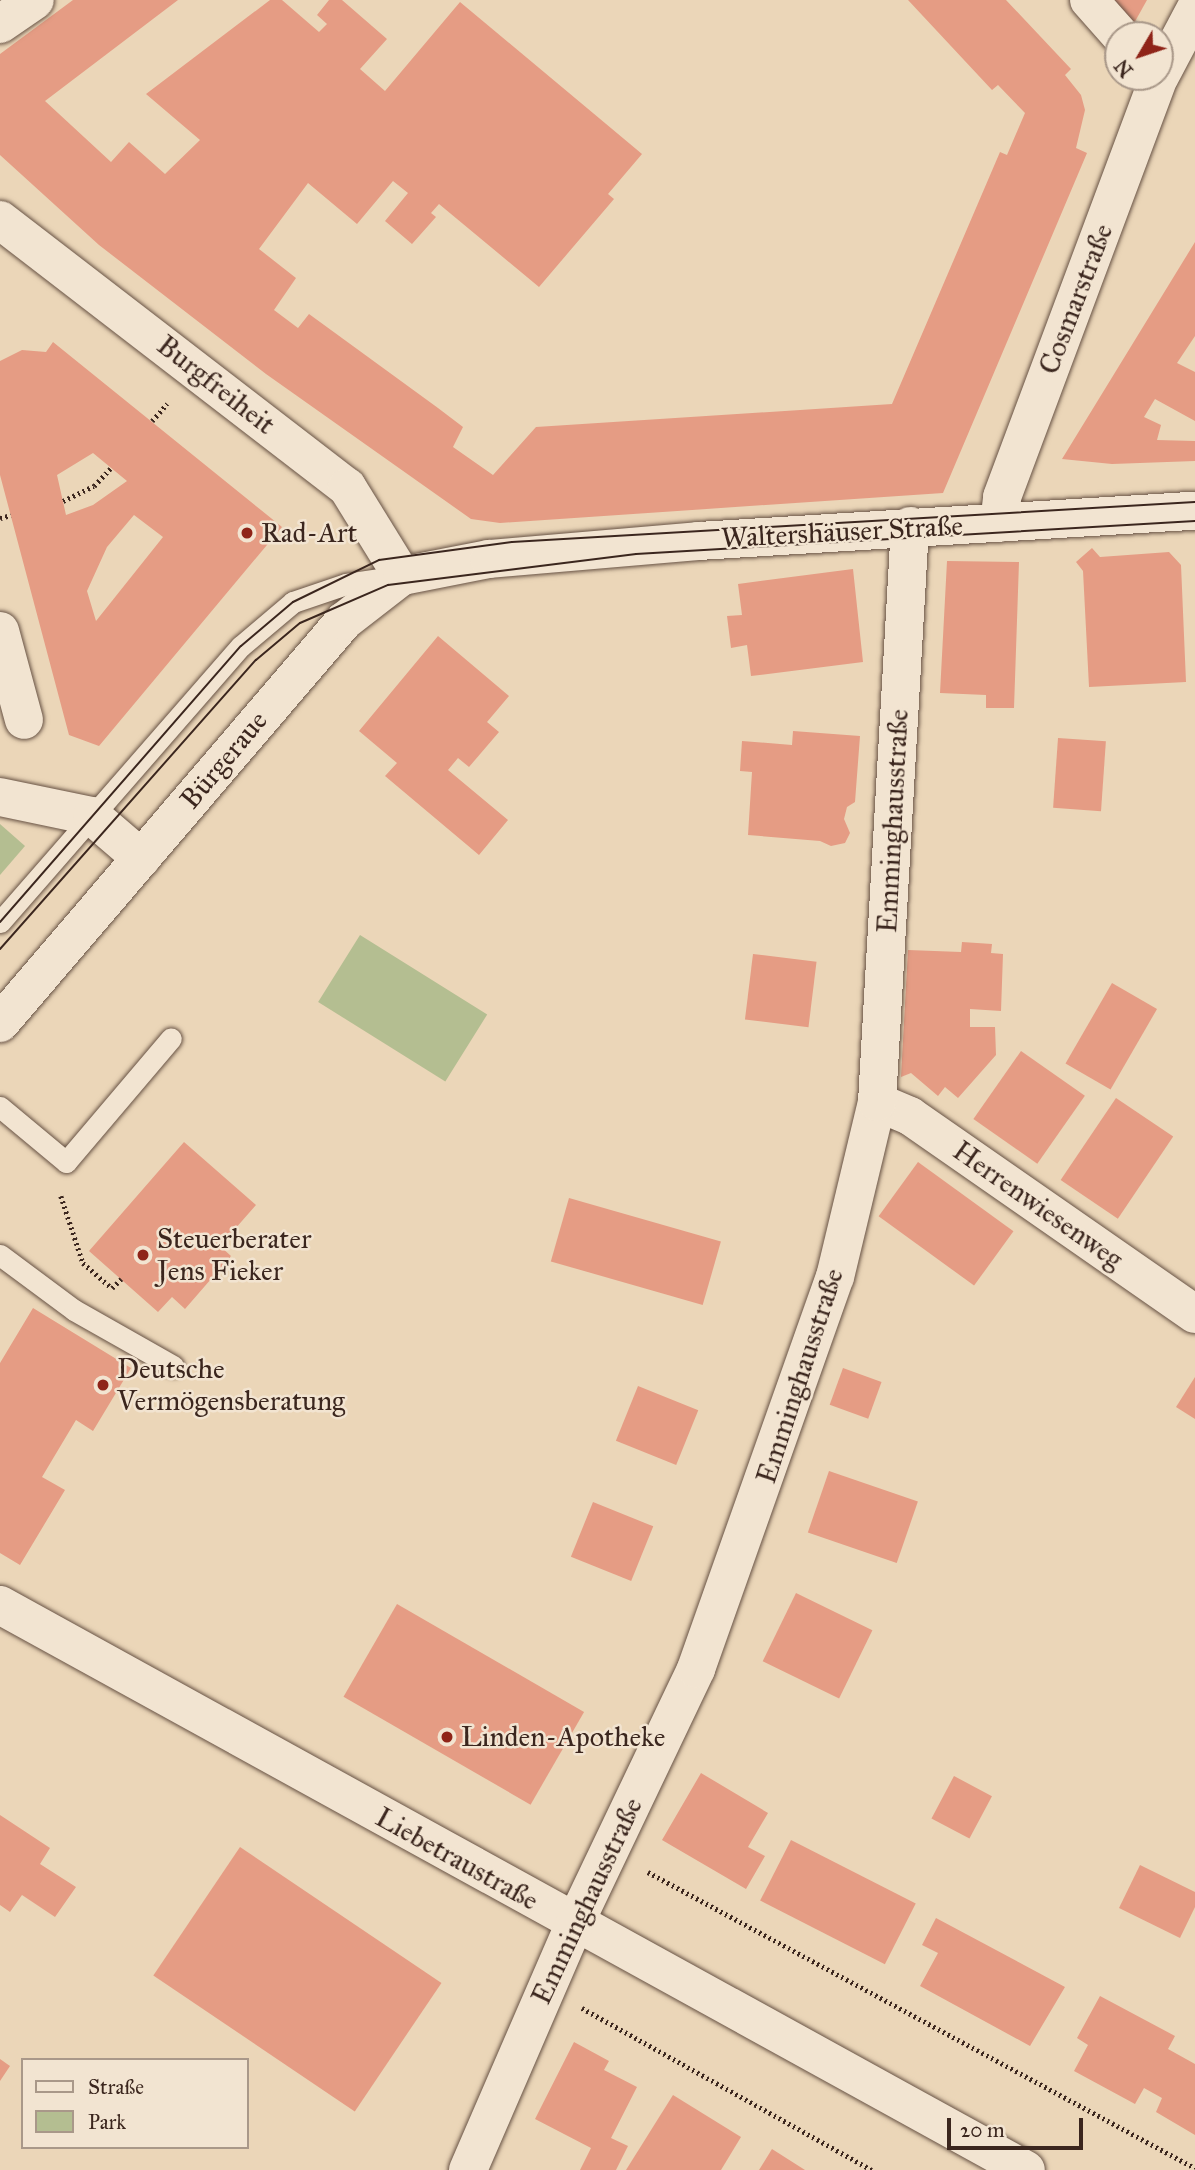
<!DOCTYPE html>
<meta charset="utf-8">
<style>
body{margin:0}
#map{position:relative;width:1195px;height:2170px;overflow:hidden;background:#ebd6b8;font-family:"IM FELL Great Primer",serif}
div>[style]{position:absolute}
.green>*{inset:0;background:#b4be91;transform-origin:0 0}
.building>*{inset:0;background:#e59c84;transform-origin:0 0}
.path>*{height:4.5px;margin-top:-2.25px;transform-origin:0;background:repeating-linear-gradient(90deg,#3b261e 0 2px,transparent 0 5.5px)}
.roads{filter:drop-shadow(0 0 2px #675244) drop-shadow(0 0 2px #675244)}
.service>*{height:21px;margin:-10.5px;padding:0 10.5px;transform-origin:10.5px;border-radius:10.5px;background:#f2e4d1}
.minor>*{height:38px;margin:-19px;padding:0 19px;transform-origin:19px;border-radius:19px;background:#f2e4d1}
.tertiary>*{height:38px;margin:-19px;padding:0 19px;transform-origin:19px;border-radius:19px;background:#f2e4d1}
.tram>*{height:2px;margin:-1px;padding:0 1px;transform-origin:1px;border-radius:1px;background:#3b261e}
.dots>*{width:19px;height:19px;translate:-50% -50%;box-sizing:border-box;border:4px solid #f2e4d1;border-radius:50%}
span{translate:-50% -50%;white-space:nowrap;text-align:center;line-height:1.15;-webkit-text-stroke:5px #f2e4d1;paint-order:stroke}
.street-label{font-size:28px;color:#3b261e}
.poi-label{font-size:28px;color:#3b261e}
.left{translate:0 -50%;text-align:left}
.legend{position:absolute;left:21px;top:2058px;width:228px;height:91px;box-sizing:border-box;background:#f2e4d1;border:2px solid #a99889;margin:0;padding:9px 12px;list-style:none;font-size:21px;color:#3b261e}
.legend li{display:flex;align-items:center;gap:14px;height:35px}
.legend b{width:35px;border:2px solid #a99889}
.north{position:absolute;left:1104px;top:21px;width:70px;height:70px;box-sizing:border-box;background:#f2e4d1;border:2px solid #a99889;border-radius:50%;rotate:231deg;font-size:19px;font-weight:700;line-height:28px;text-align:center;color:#3b261e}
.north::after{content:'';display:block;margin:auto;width:24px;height:32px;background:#8f2418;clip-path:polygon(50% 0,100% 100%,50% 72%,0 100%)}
.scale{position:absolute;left:947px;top:2118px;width:136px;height:32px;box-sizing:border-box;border:4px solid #3b261e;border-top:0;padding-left:9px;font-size:21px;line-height:24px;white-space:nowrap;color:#3b261e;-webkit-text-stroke:5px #f2e4d1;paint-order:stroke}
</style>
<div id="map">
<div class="green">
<div style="clip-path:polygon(0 824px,25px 846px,0 875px)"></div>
<div style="left:360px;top:935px;width:150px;height:79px;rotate:32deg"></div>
</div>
<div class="building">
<div style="clip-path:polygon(73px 0,178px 0,45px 101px,111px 162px,129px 142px,165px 174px,200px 140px,146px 94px,270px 0,282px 0,319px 32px,327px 24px,317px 15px,329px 0,342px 0,387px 39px,360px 69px,385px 91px,460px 2px,642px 154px,608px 194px,614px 199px,539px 287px,439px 204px,431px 213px,436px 217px,412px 244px,385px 221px,408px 193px,393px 181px,357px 224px,308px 183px,259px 249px,296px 278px,274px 310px,298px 328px,309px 314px,438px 408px,463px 427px,453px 447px,493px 475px,536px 427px,892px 404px,1000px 152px,1007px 155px,1025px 113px,998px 85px,992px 90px,908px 0,1006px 0,1071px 69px,1065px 75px,1081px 95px,1085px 110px,1076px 148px,1087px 153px,943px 493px,500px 523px,471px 519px,266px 374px,99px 245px,0 155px,0 54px)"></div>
<div style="clip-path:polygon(1097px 0,1147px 0,1128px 34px)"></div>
<div style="clip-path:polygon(1195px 242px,1195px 336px,1177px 363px,1195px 372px,1195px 421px,1155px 399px,1144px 417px,1161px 425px,1157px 440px,1195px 441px,1195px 461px,1112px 464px,1062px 459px)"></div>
<div style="clip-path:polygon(evenodd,53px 342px,282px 527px,99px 746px,69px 735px,0 475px,0 361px,22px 350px,46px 352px,53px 342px,93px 453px,127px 481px,93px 505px,66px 515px,57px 475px,93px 453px,53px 342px,134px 515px,163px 537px,96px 621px,87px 591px,107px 547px,134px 515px)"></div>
<div style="clip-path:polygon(1092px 548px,1100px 557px,1169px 552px,1181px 565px,1186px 682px,1089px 687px,1083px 571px,1076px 562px)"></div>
<div style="clip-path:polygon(947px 561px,1019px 562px,1014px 708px,986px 708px,986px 695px,940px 693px)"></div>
<div style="clip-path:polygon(853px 569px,863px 662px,751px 676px,747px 645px,731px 648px,727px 616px,742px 615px,738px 584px)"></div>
<div style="clip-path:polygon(438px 636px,509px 696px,487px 722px,499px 732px,469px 767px,458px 758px,448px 770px,508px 820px,479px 855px,385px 776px,397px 763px,359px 731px)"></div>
<div style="clip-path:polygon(793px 731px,860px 736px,855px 802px,847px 807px,844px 819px,850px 833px,845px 843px,831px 846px,820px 841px,748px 835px,752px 772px,740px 771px,742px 741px,792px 745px)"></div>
<div style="left:1058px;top:738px;width:48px;height:70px;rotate:4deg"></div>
<div style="clip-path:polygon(962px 942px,992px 944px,991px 953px,1003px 954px,1001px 1011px,970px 1009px,970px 1027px,995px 1027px,996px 1055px,958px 1098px,945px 1087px,938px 1096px,911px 1073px,901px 1077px,908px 950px,961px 952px)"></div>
<div style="left:753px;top:954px;width:64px;height:66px;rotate:7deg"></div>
<div style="left:1112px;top:983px;width:52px;height:93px;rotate:30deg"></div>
<div style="left:1021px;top:1051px;width:78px;height:83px;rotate:35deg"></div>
<div style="left:1116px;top:1098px;width:69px;height:99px;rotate:34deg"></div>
<div style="clip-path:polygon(184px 1142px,256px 1205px,220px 1246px,231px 1256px,185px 1309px,172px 1297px,158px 1312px,89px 1251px)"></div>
<div style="left:918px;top:1162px;width:118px;height:67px;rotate:36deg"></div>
<div style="left:569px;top:1198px;width:158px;height:66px;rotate:16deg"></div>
<div style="clip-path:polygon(33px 1308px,131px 1368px,93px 1431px,76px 1420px,42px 1477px,65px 1490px,20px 1565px,0 1553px,0 1363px)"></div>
<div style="left:843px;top:1368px;width:41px;height:39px;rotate:20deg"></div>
<div style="clip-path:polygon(1195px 1377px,1195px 1419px,1176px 1407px)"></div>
<div style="left:638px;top:1386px;width:65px;height:59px;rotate:22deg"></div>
<div style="left:829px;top:1471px;width:94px;height:65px;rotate:19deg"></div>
<div style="left:593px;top:1502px;width:65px;height:59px;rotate:22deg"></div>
<div style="left:796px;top:1593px;width:85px;height:76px;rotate:26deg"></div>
<div style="left:397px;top:1604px;width:216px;height:107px;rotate:30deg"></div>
<div style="clip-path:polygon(701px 1773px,768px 1813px,748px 1847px,765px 1856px,746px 1889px,662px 1840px)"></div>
<div style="left:954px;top:1776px;width:43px;height:48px;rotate:28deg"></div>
<div style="clip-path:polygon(0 1815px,50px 1848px,40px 1864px,76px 1887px,55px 1917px,22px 1895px,10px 1912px,0 1905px)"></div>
<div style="left:791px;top:1840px;width:140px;height:68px;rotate:27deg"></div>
<div style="left:240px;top:1847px;width:243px;height:155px;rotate:34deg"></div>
<div style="clip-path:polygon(1140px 1865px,1195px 1892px,1195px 1907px,1180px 1938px,1119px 1908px)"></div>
<div style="clip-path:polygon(936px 1918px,1065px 1987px,1030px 2046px,920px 1986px,938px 1953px,922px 1945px)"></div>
<div style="clip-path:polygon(1100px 1996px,1175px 2036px,1168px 2049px,1195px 2064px,1195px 2135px,1156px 2112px,1162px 2098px,1144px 2088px,1135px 2104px,1074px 2071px,1088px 2045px,1077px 2038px)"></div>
<div style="clip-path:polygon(574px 2042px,609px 2061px,604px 2070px,637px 2087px,611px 2138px,628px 2146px,616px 2170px,580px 2170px,591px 2148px,535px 2119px)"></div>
<div style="clip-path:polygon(0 2059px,10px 2066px,0 2081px)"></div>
<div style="clip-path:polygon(673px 2095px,741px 2137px,721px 2170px,626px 2170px)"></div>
<div style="clip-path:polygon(772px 2149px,805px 2170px,759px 2170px)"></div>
</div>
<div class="path">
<div style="left:152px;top:421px;width:23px;rotate:-49deg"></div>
<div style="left:63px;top:501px;width:34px;rotate:-26deg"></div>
<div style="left:94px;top:486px;width:25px;rotate:-47deg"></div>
<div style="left:0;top:518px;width:11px;rotate:-15deg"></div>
<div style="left:61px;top:1196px;width:71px;rotate:71.8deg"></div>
<div style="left:83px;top:1263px;width:38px;rotate:41deg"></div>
<div style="left:112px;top:1288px;width:13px;rotate:-45deg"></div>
<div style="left:648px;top:1872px;width:622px;rotate:28.42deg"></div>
<div style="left:582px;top:2008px;width:332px;rotate:29.2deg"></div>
</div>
<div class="roads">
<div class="service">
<div style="left:0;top:922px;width:366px;rotate:-48.9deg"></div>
<div style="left:241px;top:646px;width:68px;rotate:-40.2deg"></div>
<div style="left:293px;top:602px;width:56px;rotate:-18.8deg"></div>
<div style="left:346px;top:584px;width:48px;rotate:-8.5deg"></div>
<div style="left:0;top:1107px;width:86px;rotate:39.8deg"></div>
<div style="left:66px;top:1162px;width:162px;rotate:-49.7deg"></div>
<div style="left:0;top:1255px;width:92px;rotate:36.6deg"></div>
<div style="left:74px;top:1310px;width:114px;rotate:29.5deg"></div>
</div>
<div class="minor">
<div style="left:1089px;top:0;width:47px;rotate:48.5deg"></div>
<div style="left:0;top:24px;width:42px;rotate:-34.4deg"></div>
<div style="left:0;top:220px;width:438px;rotate:37.6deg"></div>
<div style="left:347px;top:487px;width:105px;rotate:58.3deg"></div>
<div style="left:0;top:631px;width:92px;rotate:74.9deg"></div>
<div style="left:0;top:797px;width:94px;rotate:11.7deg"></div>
<div style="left:92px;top:816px;width:65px;rotate:40.6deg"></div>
<div style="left:877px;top:1102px;width:36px;rotate:23deg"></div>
<div style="left:910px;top:1116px;width:347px;rotate:34.8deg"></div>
<div style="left:0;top:1605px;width:1171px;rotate:28.84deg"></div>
<div style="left:468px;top:2170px;width:267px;rotate:-66.6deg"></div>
<div style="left:574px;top:1925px;width:284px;rotate:-64.5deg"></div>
<div style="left:696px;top:1669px;width:416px;rotate:-70.5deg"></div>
<div style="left:835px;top:1277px;width:180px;rotate:-76.5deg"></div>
<div style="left:877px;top:1102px;width:577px;rotate:-86.72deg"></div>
</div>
<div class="tertiary">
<div style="left:1160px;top:76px;width:75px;rotate:-62.1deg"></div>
<div style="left:999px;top:523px;width:26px;rotate:-83deg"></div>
<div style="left:1002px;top:497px;width:448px;rotate:-69.5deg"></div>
<div style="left:0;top:1023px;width:529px;rotate:-49.45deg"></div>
<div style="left:344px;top:621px;width:73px;rotate:-37.8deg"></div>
<div style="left:402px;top:576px;width:89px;rotate:-11.1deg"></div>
<div style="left:489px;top:559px;width:211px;rotate:-4.9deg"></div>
<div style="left:699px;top:541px;width:497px;rotate:-3.5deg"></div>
</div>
</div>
<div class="tram">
<div style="left:0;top:922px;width:366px;rotate:-48.9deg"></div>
<div style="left:241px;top:646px;width:68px;rotate:-40.2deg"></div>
<div style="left:293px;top:602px;width:96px;rotate:-26deg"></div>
<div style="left:379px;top:560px;width:134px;rotate:-7.7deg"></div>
<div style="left:512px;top:542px;width:684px;rotate:-3.35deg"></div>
<div style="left:0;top:949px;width:386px;rotate:-48.5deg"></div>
<div style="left:256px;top:660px;width:57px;rotate:-40.1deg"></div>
<div style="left:300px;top:623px;width:96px;rotate:-23.4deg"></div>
<div style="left:388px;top:585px;width:250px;rotate:-7.1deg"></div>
<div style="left:636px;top:554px;width:560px;rotate:-3.38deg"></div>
</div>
<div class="dots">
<div style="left:247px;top:533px;background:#8f2418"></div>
<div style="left:143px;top:1255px;background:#8f2418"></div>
<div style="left:103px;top:1385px;background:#8f2418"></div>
<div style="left:447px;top:1737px;background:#8f2418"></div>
</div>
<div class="street-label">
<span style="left:1076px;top:299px;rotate:-69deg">Cosmarstraße</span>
<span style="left:216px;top:385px;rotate:38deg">Burgfreiheit</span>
<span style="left:842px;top:532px;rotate:-3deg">Waltershäuser Straße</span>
<span style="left:224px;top:760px;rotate:-50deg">Bürgeraue</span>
<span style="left:893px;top:821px;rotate:-87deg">Emminghausstraße</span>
<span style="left:1038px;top:1205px;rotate:35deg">Herrenwiesenweg</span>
<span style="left:800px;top:1376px;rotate:-72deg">Emminghausstraße</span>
<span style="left:457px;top:1859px;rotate:29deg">Liebetraustraße</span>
<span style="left:587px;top:1901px;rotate:-65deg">Emminghausstraße</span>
</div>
<div class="poi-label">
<span class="left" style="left:261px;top:533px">Rad-Art</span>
<span class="left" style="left:157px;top:1255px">Steuerberater<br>Jens Fieker</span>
<span class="left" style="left:117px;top:1385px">Deutsche<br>Vermögensberatung</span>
<span class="left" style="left:461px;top:1737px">Linden-Apotheke</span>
</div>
<ul class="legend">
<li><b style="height:9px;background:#f2e4d1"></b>Straße</li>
<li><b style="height:19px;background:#b4be91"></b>Park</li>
</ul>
<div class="north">N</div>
<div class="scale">20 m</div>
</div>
